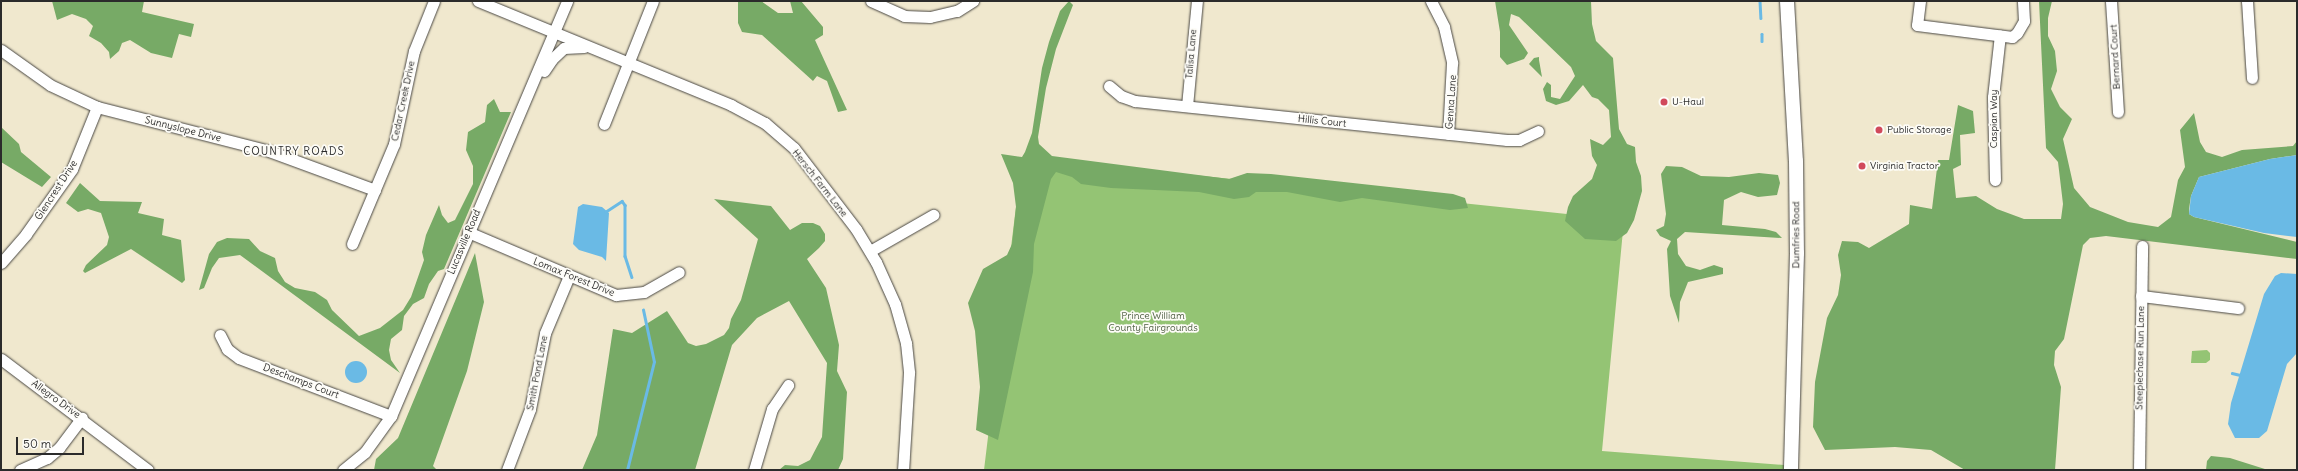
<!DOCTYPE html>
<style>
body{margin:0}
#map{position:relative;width:2298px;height:471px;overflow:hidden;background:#f0e8ce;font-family:Delius,sans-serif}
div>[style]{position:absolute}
.green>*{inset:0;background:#94c474}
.forest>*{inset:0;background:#7a6}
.water>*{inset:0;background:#6abae5}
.round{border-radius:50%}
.stream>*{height:2.5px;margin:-1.25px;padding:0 1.25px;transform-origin:1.25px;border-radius:1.25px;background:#6abae5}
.roads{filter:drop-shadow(0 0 1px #494743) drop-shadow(0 0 1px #494743)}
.minor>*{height:11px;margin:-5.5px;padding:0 5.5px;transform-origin:5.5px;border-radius:5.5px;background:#fff}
.major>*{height:14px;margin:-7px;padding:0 7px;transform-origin:7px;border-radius:7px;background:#fff}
.dots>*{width:11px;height:11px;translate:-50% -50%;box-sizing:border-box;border:2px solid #fdfcf7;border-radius:50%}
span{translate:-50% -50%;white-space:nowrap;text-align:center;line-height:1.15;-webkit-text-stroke:3.5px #fdfcf7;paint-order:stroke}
.street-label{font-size:10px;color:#2b2b2b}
.poi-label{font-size:10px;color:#2b2b2b}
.left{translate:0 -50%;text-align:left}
.park-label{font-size:10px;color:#506145}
.neighbourhood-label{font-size:11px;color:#2b2b2b;letter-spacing:1px}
.frame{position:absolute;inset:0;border:2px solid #2b2b2b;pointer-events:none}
.scale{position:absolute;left:16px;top:437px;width:68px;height:18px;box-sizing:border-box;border:2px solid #2b2b2b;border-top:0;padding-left:5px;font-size:12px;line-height:14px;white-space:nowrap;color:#2b2b2b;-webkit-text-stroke:3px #fdfcf7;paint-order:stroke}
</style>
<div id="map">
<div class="green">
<div style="clip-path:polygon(1022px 157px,1624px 220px,1602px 451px,1784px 465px,1784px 470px,984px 470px)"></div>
<div style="clip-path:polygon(2207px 350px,2210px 353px,2210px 360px,2206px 363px,2191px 363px,2192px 351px)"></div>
</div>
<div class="forest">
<div style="clip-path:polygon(52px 1px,144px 1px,142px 12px,194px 24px,191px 37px,179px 34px,172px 58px,151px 53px,130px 40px,122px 43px,119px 51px,110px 59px,109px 52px,101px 43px,89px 36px,93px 26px,86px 19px,72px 14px,57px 20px)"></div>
<div style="clip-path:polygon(738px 1px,761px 1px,778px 13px,793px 13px,790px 1px,801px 1px,823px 27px,823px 35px,815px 40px,847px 110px,838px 112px,827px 81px,817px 76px,813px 81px,762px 35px,742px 32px,738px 23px)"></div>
<div style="clip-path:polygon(1069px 1px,1073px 5px,1056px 49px,1046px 88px,1038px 137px,1039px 144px,1052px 156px,1229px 179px,1247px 173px,1271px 174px,1453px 194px,1465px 198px,1468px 208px,1450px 210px,1362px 198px,1340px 202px,1287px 192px,1256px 192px,1249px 197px,1234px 199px,1199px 192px,1111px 188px,1081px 184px,1072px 177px,1056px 172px,1051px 179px,1034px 244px,1033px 272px,998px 440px,976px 430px,980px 387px,975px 331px,968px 303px,983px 269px,1007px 255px,1012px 244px,1016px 207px,1013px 183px,1001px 154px,1022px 157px,1025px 152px,1032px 133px,1042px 68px,1049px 42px,1060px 11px)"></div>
<div style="clip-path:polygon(1495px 1px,1591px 1px,1592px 24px,1596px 41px,1613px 58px,1619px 129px,1627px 144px,1635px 147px,1636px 162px,1641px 176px,1642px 191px,1634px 220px,1627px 233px,1616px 241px,1585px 239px,1565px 221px,1568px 207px,1573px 196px,1592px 179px,1597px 165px,1592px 156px,1590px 139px,1603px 145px,1611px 137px,1609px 110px,1598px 99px,1592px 97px,1583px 85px,1569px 101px,1556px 105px,1546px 101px,1543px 89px,1547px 82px,1551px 85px,1551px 97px,1560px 99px,1575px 76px,1571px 67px,1519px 17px,1511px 14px,1509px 25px,1528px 53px,1524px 59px,1507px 65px,1500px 57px,1500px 32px)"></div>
<div style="clip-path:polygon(2039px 1px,2052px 1px,2048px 18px,2048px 36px,2055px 51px,2057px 71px,2051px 89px,2060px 107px,2072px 119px,2063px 139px,2074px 188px,2090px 207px,2128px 222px,2158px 227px,2171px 217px,2178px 180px,2185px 167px,2180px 130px,2194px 113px,2200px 142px,2206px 152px,2222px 157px,2242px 150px,2293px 146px,2297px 141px,2297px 155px,2270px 159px,2199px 177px,2191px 196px,2189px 209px,2189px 214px,2194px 217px,2297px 242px,2297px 259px,2106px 236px,2090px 238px,2083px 245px,2064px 339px,2055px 351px,2054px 365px,2061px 387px,2055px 470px,1965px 470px,1931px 450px,1895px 447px,1825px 450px,1813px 427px,1815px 382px,1827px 318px,1838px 295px,1841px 275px,1838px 255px,1842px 241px,1858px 242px,1869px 248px,1909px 224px,1910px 205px,1932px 209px,1938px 160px,1949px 160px,1958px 105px,1973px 111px,1975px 133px,1960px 135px,1961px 165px,1953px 169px,1956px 198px,1976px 196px,1997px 209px,2024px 219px,2061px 219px,2063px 204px,2058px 162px,2046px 148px)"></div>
<div style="clip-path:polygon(1539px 57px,1539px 60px,1542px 77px,1529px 64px,1534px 58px)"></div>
<div style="clip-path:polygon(494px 99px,500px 112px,511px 112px,444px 269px,438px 271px,429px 284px,424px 298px,413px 304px,404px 316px,402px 330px,391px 339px,389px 350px,391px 360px,400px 373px,240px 255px,219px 258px,212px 268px,204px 288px,199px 290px,209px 254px,217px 242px,227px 238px,249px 239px,260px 251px,275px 258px,278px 271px,285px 282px,295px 288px,315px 292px,327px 300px,332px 310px,359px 336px,380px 328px,403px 310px,411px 297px,424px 260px,422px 252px,426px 235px,439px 205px,442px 215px,448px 223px,455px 220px,473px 184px,473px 166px,466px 150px,468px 132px,485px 122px,487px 105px)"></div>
<div style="clip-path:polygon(1px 127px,19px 144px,21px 152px,51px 177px,42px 187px,1px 162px)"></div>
<div style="clip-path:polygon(1666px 166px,1682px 167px,1701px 176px,1729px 177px,1759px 173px,1778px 175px,1780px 183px,1777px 195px,1758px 197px,1741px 192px,1724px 200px,1722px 225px,1765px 229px,1776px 232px,1782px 238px,1685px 232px,1677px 239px,1678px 254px,1686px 266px,1700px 270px,1714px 265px,1723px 268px,1723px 274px,1688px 282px,1680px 302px,1679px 323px,1670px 296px,1667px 249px,1671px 241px,1660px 236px,1656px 230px,1664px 226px,1666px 214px,1661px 174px)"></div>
<div style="clip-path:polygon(80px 183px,100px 201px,142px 202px,138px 213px,164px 219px,162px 235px,181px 240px,185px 280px,182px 283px,131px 249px,85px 273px,83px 271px,86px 265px,107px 245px,109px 237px,101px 213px,88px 209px,78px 212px,66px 203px)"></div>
<div style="clip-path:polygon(714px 199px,771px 206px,790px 230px,802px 223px,813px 223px,820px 226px,825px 234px,825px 241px,819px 248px,807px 259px,826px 288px,839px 345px,837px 371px,847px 392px,843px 459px,838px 470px,779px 470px,785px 465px,798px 466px,810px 460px,822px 437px,827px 363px,789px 301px,757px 318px,732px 345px,695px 470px,582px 470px,597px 435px,613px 329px,632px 333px,667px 311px,688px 343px,696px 346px,706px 344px,724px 335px,729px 328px,731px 319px,741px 300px,758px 239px)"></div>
<div style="clip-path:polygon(475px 253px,484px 302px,467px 371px,433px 466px,437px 470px,374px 470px,376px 459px,398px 438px)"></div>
<div style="clip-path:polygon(2211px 456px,2230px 458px,2268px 470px,2206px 470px,2207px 461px)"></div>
</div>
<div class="water">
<div style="clip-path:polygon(2297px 155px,2297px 237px,2264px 233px,2194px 217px,2189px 214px,2191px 196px,2199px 177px,2270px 159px)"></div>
<div style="clip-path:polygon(583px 204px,602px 207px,609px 213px,606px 261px,602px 257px,579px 250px,573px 244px,578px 207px)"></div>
<div style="clip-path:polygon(2281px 273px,2297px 274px,2297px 353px,2287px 364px,2267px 431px,2259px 438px,2235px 438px,2228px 424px,2231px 403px,2264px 294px,2275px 276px)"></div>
<div class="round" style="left:345px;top:361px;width:22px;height:22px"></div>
</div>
<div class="stream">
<div style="left:1760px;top:1px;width:17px;rotate:87deg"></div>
<div style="left:1762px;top:34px;width:7px;rotate:90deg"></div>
<div style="left:605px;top:212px;width:20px;rotate:-33deg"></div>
<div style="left:622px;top:201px;width:5px;rotate:53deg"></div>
<div style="left:625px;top:205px;width:51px;rotate:90deg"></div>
<div style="left:625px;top:256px;width:22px;rotate:72deg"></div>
<div style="left:2232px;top:373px;width:8px;rotate:14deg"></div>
<div style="left:627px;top:470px;width:111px;rotate:-76deg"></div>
<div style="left:654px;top:362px;width:53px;rotate:-101.9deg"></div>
</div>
<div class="roads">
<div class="minor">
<div style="left:478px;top:1px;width:274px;rotate:22.3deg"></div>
<div style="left:731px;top:105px;width:38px;rotate:28deg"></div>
<div style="left:765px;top:123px;width:38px;rotate:41deg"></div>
<div style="left:794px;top:148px;width:102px;rotate:52.6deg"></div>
<div style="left:856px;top:229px;width:39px;rotate:59deg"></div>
<div style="left:876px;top:262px;width:46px;rotate:65.7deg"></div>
<div style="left:895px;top:304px;width:41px;rotate:74.2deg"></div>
<div style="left:906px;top:343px;width:30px;rotate:84deg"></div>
<div style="left:909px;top:373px;width:97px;rotate:93.5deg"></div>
<div style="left:871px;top:1px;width:36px;rotate:24deg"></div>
<div style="left:904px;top:16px;width:26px;rotate:2deg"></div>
<div style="left:930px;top:17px;width:28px;rotate:-13deg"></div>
<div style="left:957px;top:11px;width:19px;rotate:-32deg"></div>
<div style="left:1431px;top:1px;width:29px;rotate:63deg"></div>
<div style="left:1444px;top:27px;width:37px;rotate:77deg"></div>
<div style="left:1452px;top:63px;width:71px;rotate:93.2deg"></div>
<div style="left:1920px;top:1px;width:24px;rotate:97deg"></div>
<div style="left:1917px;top:25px;width:96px;rotate:7.2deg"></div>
<div style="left:2012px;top:37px;width:6px;rotate:-39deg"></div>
<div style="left:2017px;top:33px;width:14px;rotate:-60deg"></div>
<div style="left:2024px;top:21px;width:20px;rotate:-93deg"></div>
<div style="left:2111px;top:1px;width:111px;rotate:86.4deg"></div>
<div style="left:2247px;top:1px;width:77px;rotate:86.3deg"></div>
<div style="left:1px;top:50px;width:60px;rotate:35.5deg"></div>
<div style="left:50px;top:85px;width:52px;rotate:25.1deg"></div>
<div style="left:97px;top:107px;width:178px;rotate:14.3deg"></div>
<div style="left:269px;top:151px;width:113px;rotate:20.2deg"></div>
<div style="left:544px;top:71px;width:14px;rotate:-56deg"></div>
<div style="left:552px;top:59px;width:16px;rotate:-43deg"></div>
<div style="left:564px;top:48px;width:20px;rotate:-3deg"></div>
<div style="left:1109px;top:86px;width:16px;rotate:40deg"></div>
<div style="left:1121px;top:96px;width:15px;rotate:20deg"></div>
<div style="left:1135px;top:101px;width:374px;rotate:6deg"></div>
<div style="left:1507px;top:140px;width:12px"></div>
<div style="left:1519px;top:140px;width:21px;rotate:-25deg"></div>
<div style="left:1187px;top:106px;width:105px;rotate:-84.6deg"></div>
<div style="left:604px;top:124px;width:132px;rotate:-68.3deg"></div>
<div style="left:1995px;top:180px;width:83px;rotate:-91.4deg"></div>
<div style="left:1993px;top:97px;width:62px;rotate:-83.6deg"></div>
<div style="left:468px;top:232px;width:161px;rotate:23.1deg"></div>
<div style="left:616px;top:295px;width:28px;rotate:-6deg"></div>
<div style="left:644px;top:292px;width:40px;rotate:-29.7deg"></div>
<div style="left:352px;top:244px;width:108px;rotate:-67.2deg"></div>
<div style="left:394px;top:144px;width:95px;rotate:-77.9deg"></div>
<div style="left:414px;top:51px;width:54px;rotate:-68.2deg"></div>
<div style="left:870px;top:251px;width:73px;rotate:-29.7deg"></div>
<div style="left:1px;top:263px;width:38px;rotate:-49deg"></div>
<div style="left:26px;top:234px;width:80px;rotate:-54.7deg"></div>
<div style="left:72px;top:169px;width:67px;rotate:-68deg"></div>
<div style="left:2141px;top:296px;width:98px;rotate:7.1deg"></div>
<div style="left:220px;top:335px;width:16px;rotate:63deg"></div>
<div style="left:227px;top:349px;width:15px;rotate:37deg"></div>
<div style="left:239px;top:358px;width:163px;rotate:20.9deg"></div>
<div style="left:1px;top:359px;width:184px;rotate:37.1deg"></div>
<div style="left:20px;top:470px;width:30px;rotate:-24deg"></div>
<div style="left:47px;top:458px;width:16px;rotate:-40deg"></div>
<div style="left:59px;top:448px;width:38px;rotate:-53deg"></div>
<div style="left:343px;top:470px;width:28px;rotate:-39deg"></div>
<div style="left:365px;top:452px;width:44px;rotate:-54.2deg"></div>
<div style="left:391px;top:416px;width:451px;rotate:-67deg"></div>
<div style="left:507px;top:470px;width:65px;rotate:-69.3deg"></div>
<div style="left:530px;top:409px;width:77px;rotate:-78.8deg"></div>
<div style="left:545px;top:333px;width:62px;rotate:-67.2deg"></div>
<div style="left:754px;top:470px;width:64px;rotate:-73.6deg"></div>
<div style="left:772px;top:409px;width:29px;rotate:-56deg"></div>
<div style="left:2139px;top:470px;width:224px;rotate:-89.2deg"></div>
</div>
<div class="major">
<div style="left:1787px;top:1px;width:160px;rotate:86.8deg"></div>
<div style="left:1796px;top:161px;width:92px;rotate:89.4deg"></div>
<div style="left:1797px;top:253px;width:217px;rotate:91.6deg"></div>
</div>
</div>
<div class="dots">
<div style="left:1664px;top:102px;background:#d1495b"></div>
<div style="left:1879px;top:130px;background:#d1495b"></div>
<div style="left:1862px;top:166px;background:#d1495b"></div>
</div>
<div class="street-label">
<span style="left:1191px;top:54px;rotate:-85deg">Talisa Lane</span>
<span style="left:2115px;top:57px;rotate:-93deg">Bernard Court</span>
<span style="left:403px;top:101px;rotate:-78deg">Cedar Creek Drive</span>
<span style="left:1451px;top:102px;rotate:-86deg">Genna Lane</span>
<span style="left:1994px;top:119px;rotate:-90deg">Caspian Way</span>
<span style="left:1322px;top:121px;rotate:6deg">Hillis Court</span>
<span style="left:183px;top:129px;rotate:14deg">Sunnyslope Drive</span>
<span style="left:820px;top:183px;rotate:52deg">Hersch Farm Lane</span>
<span style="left:56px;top:190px;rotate:-57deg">Glencrest Drive</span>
<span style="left:1796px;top:235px;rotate:-90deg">Dumfries Road</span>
<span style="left:464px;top:242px;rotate:-67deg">Lucasville Road</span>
<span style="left:574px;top:277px;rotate:22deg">Lomax Forest Drive</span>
<span style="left:2140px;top:358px;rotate:-89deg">Steeplechase Run Lane</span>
<span style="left:537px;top:373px;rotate:-79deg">Smith Pond Lane</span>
<span style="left:301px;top:381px;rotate:21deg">Deschamps Court</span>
<span style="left:56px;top:399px;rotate:36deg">Allegro Drive</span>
</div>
<div class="poi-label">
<span class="left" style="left:1672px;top:102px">U-Haul</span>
<span class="left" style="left:1887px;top:130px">Public Storage</span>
<span class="left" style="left:1870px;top:166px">Virginia Tractor</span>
</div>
<div class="park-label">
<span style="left:1153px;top:321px">Prince William<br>County Fairgrounds</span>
</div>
<div class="neighbourhood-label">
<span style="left:294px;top:151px">COUNTRY ROADS</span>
</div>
<div class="frame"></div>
<div class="scale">50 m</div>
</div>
